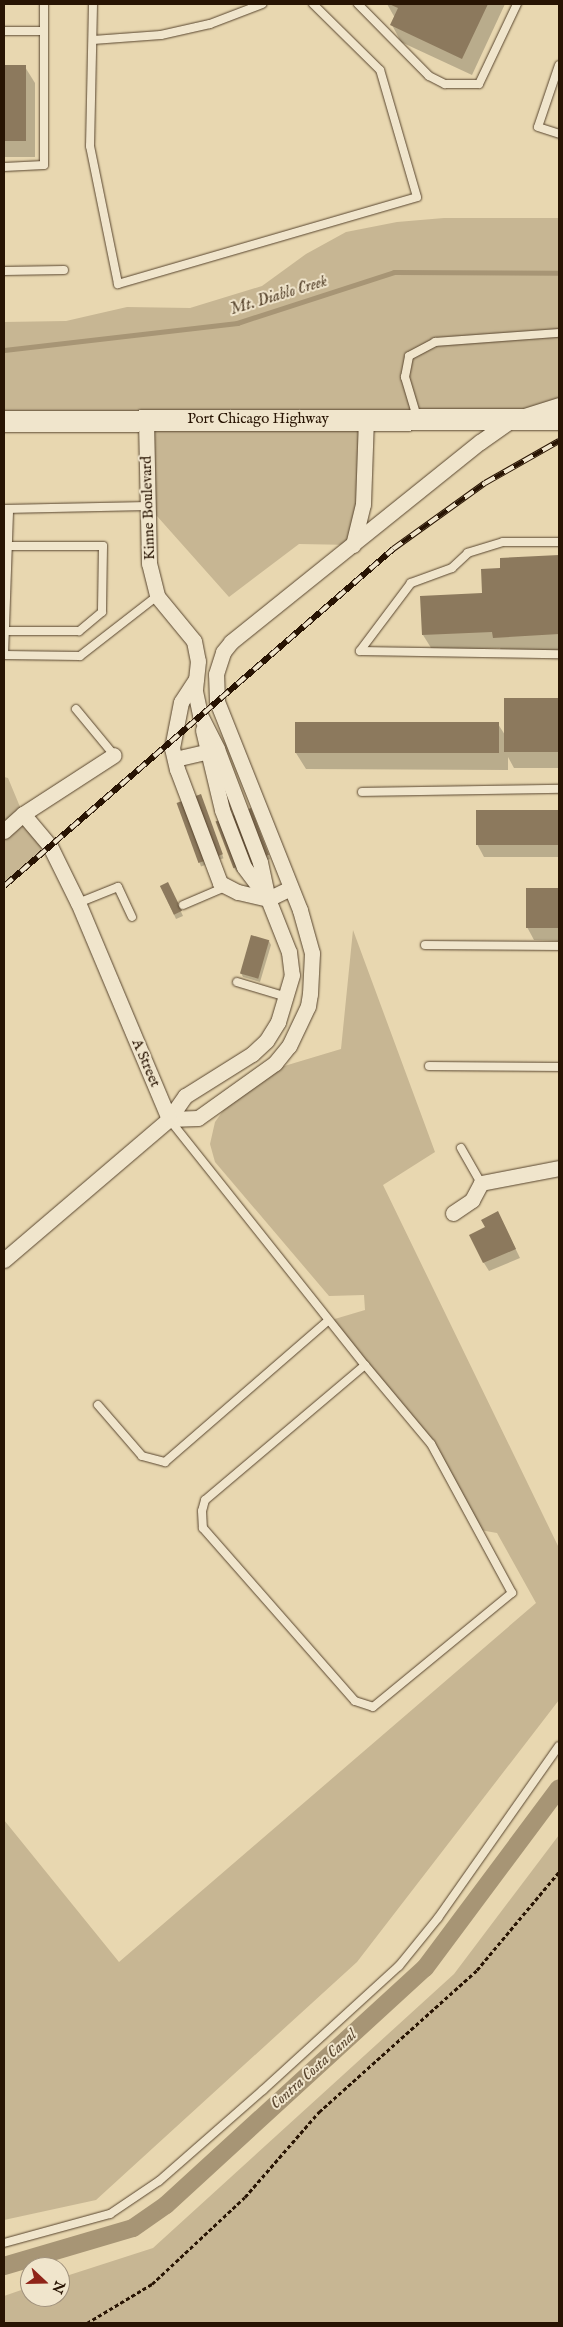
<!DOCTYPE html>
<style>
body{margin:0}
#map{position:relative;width:563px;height:2327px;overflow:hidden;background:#e8d7b0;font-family:"IM FELL English",serif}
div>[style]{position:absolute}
.green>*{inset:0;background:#c7b693}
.shadow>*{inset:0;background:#0003;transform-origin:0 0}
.stream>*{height:5px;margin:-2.5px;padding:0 2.5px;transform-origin:2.5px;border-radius:2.5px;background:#a79575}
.canal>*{height:18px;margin:-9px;padding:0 9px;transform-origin:9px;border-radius:9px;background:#a79575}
.building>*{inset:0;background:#8c795d;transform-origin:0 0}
.path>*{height:3px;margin-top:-1.5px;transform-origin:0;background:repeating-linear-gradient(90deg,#281403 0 4px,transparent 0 6.5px)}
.roads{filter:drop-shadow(0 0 1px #58452e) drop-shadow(0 0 1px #58452e)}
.lane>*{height:8px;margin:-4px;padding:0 4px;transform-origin:4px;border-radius:4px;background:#f0e5cc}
.street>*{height:15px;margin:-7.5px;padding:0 7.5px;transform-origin:7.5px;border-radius:7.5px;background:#f0e5cc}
.secondary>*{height:21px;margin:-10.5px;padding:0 10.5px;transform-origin:10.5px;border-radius:10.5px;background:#f0e5cc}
.rail>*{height:5.5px;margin-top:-2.75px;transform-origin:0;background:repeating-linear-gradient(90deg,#f0e5cc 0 11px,#281403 0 22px);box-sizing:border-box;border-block:1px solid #281403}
span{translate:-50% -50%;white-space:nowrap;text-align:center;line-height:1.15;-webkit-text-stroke:4px #f0e5cc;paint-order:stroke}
.street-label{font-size:15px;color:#281403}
.water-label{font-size:16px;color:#5b4831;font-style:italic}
.frame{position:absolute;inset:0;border:5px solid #281403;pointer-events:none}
.north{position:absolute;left:20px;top:2257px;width:50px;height:50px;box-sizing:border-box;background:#f0e5cc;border:1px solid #a0917c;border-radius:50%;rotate:111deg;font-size:14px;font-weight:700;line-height:20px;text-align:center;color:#281403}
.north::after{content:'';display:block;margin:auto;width:18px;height:22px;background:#8f2418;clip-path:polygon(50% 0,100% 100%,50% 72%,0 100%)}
</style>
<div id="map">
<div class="green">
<div style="clip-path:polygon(444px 218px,559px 218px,559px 412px,367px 418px,353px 545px,299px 544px,229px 597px,148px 506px,146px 420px,4px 421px,4px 322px,66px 321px,127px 307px,190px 308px,262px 286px,306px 254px,346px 232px,397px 222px)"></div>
<div style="clip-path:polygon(4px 777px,8px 778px,23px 814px,50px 846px,4px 886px)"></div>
<div style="clip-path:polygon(353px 930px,435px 1152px,383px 1185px,559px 1548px,559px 1700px,357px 1962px,96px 2200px,4px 2220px,4px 1820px,119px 1962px,536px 1603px,497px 1533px,480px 1530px,431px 1444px,328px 1321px,365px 1310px,364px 1295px,329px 1296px,215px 1162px,210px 1144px,215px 1122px,225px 1108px,281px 1067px,341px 1049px)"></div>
<div style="clip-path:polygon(559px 1835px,559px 2323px,4px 2323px,4px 2296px,30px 2287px,30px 2297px,60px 2297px,60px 2278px,153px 2248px,454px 1974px)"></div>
</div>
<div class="shadow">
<div style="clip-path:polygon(387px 4px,505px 4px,472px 75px,401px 42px,392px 25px,395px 18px)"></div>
<div style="clip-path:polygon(4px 67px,25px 67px,35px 83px,35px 157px,4px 157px)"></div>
<div style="clip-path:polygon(559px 556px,559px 651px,503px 654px,500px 648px,433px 651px,423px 635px,483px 594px,502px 569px,501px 559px)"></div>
<div style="clip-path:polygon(505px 699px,559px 699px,559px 768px,514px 768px,508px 757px,508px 770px,306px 769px,296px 753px,498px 724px,505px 735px)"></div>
<div style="left:202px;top:799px;width:63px;height:24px;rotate:70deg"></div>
<div style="clip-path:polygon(559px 811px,559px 857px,484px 857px,477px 844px,477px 812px)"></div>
<div style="clip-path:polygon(252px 813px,270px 859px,237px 872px,234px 868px)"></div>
<div style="clip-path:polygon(161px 887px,170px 888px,183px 916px,176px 919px)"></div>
<div style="clip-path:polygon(528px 889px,559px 890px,559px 941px,534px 940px,527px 927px)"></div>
<div style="clip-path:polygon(269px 941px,271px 945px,260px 982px,243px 977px,241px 973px)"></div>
<div style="clip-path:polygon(502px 1221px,520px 1258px,489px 1271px,484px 1263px,486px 1228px)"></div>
</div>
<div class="stream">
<div style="left:4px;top:350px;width:235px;rotate:-6.6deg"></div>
<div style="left:237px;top:323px;width:165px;rotate:-18deg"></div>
<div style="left:394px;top:272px;width:165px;rotate:0.3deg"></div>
</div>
<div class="canal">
<div style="left:4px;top:2266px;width:134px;rotate:-16.4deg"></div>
<div style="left:133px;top:2228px;width:40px;rotate:-34.9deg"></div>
<div style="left:166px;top:2205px;width:351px;rotate:-42.5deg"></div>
<div style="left:425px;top:1968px;width:224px;rotate:-53.3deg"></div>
</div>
<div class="building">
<div style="clip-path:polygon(389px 4px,488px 4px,462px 59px,390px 25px,398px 8px)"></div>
<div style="left:26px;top:65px;width:76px;height:22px;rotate:90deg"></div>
<div style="clip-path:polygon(559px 555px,559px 634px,493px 638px,492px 632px,422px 635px,420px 596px,482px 593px,481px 569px,500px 568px,500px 558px)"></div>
<div style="left:504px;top:698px;width:55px;height:54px"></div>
<div style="left:295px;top:722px;width:204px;height:31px"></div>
<div style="left:201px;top:794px;width:64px;height:26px;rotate:70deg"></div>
<div style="left:251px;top:808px;width:50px;height:38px;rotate:69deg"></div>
<div style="left:476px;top:810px;width:83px;height:35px"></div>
<div style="left:168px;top:882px;width:32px;height:9px;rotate:64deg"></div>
<div style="left:526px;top:888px;width:33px;height:40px"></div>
<div style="left:251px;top:935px;width:19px;height:40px;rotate:16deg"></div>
<div style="clip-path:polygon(498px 1211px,516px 1249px,483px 1263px,469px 1235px,485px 1227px,481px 1220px)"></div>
</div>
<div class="path">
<div style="left:87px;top:2323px;width:76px;rotate:-31deg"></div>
<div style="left:152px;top:2284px;width:127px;rotate:-43.1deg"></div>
<div style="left:245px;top:2197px;width:113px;rotate:-49deg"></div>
<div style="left:319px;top:2112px;width:212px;rotate:-41.9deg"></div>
<div style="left:477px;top:1970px;width:128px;rotate:-50.1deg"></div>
</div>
<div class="roads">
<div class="lane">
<div style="left:93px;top:4px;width:142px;rotate:91.2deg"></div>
<div style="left:90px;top:146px;width:141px;rotate:78.5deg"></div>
<div style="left:118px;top:284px;width:311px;rotate:-16.2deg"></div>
<div style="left:417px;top:197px;width:132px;rotate:-106.2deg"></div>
<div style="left:380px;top:70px;width:94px;rotate:-135.4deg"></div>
<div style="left:358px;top:4px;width:101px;rotate:45.4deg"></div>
<div style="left:429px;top:76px;width:18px;rotate:27deg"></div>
<div style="left:445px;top:84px;width:34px"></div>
<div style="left:479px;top:84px;width:89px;rotate:-64.6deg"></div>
<div style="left:4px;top:31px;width:38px"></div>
<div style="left:93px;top:40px;width:68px;rotate:-4.2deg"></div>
<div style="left:161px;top:35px;width:50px;rotate:-12.7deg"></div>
<div style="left:210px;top:24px;width:56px;rotate:-21deg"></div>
<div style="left:559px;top:65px;width:65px;rotate:108.7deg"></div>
<div style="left:538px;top:127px;width:22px;rotate:18deg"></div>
<div style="left:4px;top:167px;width:40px;rotate:-2.9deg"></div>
<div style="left:44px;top:165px;width:161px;rotate:-90deg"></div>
<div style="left:4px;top:271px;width:60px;rotate:-1deg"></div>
<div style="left:417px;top:417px;width:42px;rotate:-106.7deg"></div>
<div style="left:405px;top:377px;width:21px;rotate:-79deg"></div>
<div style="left:409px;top:356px;width:30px;rotate:-28deg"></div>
<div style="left:435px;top:342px;width:124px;rotate:-4.2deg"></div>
<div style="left:4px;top:509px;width:144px;rotate:-1.2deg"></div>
<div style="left:559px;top:542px;width:56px;rotate:180deg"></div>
<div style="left:503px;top:542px;width:37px;rotate:163deg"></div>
<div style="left:468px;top:553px;width:22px;rotate:137deg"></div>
<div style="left:452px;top:568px;width:44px;rotate:159.9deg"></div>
<div style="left:411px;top:583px;width:85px;rotate:126.9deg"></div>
<div style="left:360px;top:651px;width:199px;rotate:0.9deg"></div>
<div style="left:4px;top:546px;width:99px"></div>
<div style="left:103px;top:546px;width:66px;rotate:90.9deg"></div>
<div style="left:102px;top:612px;width:30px;rotate:140deg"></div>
<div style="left:79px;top:631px;width:75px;rotate:180deg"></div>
<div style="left:4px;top:655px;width:76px;rotate:0.8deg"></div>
<div style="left:80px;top:656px;width:98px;rotate:-37.9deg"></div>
<div style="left:4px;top:655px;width:146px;rotate:-88deg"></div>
<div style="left:76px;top:709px;width:60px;rotate:50.4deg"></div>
<div style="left:362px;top:792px;width:197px;rotate:-0.9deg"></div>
<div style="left:78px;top:903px;width:43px;rotate:-21.8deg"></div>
<div style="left:118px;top:887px;width:33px;rotate:65deg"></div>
<div style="left:183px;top:905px;width:46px;rotate:-23.2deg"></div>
<div style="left:425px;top:945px;width:134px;rotate:0.4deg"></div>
<div style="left:237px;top:982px;width:52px;rotate:16.7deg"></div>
<div style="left:429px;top:1066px;width:130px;rotate:0.4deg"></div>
<div style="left:169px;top:1119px;width:315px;rotate:51.5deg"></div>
<div style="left:365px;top:1365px;width:209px;rotate:139.8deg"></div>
<div style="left:205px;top:1500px;width:11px;rotate:105deg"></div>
<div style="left:202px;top:1511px;width:17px;rotate:87deg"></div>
<div style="left:203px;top:1528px;width:230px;rotate:48.7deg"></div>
<div style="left:355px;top:1701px;width:19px;rotate:18deg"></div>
<div style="left:373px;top:1707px;width:180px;rotate:-39.4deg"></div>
<div style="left:512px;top:1593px;width:170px;rotate:-118.5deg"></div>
<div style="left:431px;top:1444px;width:103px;rotate:-129.9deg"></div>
<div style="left:461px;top:1148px;width:40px;rotate:60.3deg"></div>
<div style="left:98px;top:1405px;width:67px;rotate:49.2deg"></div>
<div style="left:142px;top:1456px;width:24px;rotate:15deg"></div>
<div style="left:165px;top:1462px;width:216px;rotate:-40.9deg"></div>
<div style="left:4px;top:2243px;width:110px;rotate:-15.3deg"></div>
<div style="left:110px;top:2214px;width:59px;rotate:-34deg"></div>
<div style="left:159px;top:2181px;width:138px;rotate:-41.2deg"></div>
<div style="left:263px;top:2090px;width:184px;rotate:-42.4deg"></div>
<div style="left:399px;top:1966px;width:62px;rotate:-50.9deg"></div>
<div style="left:438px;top:1918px;width:210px;rotate:-54.9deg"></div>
</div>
<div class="street">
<div style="left:146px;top:420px;width:143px;rotate:88.8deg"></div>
<div style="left:149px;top:563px;width:34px;rotate:76deg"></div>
<div style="left:157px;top:596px;width:58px;rotate:50.6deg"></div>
<div style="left:194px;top:641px;width:20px;rotate:79deg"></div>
<div style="left:198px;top:661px;width:30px;rotate:96deg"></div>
<div style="left:195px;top:691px;width:25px;rotate:78deg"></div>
<div style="left:200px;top:715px;width:38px;rotate:63deg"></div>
<div style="left:217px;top:749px;width:121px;rotate:69.2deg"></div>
<div style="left:260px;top:862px;width:38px;rotate:78deg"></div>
<div style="left:268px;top:899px;width:57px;rotate:68.4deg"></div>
<div style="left:289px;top:952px;width:23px;rotate:83deg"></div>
<div style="left:292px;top:975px;width:49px;rotate:106.6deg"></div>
<div style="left:278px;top:1022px;width:22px;rotate:122deg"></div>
<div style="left:266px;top:1041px;width:19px;rotate:137deg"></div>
<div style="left:252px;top:1054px;width:79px;rotate:147.9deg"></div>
<div style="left:185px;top:1096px;width:28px;rotate:125deg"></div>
<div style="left:353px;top:545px;width:42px;rotate:-76.3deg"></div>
<div style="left:363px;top:504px;width:86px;rotate:-88deg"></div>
<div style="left:196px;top:679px;width:27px;rotate:123deg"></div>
<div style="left:181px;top:702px;width:47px;rotate:101.1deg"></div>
<div style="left:172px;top:748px;width:22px;rotate:77deg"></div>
<div style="left:177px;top:769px;width:122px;rotate:69.3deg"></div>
<div style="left:220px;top:883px;width:20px;rotate:27deg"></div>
<div style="left:238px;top:892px;width:31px;rotate:13deg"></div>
<div style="left:268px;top:899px;width:25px;rotate:-26deg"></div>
<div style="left:203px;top:730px;width:82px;rotate:76.6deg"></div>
<div style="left:222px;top:810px;width:61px;rotate:68.9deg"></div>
<div style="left:244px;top:867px;width:34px;rotate:53deg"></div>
<div style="left:175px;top:759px;width:32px;rotate:-13deg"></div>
<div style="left:4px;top:831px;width:25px;rotate:-42deg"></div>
<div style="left:23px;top:814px;width:108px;rotate:-33deg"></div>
<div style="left:169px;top:1119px;width:29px;rotate:-2deg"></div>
<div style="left:198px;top:1118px;width:95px;rotate:-35.5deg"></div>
<div style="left:275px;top:1063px;width:22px;rotate:-51deg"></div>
<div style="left:289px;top:1046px;width:44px;rotate:-64.6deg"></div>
<div style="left:308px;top:1006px;width:12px;rotate:-81deg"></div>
<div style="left:310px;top:994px;width:41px;rotate:-87.2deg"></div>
<div style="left:312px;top:953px;width:45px;rotate:-105.6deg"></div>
<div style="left:300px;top:910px;width:225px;rotate:-111.7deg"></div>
<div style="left:217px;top:701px;width:27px;rotate:-92deg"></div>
<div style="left:216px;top:674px;width:23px;rotate:-72deg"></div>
<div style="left:223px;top:652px;width:13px;rotate:-51deg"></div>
<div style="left:231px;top:642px;width:319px;rotate:-38.8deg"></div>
<div style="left:480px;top:442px;width:39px;rotate:-35deg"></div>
<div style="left:512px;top:420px;width:49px;rotate:-17.7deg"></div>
<div style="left:453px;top:1213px;width:23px;rotate:-34deg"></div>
<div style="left:472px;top:1200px;width:19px;rotate:-62deg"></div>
<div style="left:481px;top:1183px;width:79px;rotate:-10.9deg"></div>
<div style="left:4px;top:1260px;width:217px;rotate:-40.5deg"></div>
<div style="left:169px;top:1119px;width:234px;rotate:-112.8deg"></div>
<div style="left:78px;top:903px;width:64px;rotate:-116.2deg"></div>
<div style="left:50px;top:846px;width:42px;rotate:-130.2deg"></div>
</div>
<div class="secondary">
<div style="left:4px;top:421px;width:555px;rotate:-0.21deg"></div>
</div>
</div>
<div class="rail">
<div style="left:4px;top:886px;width:515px;rotate:-40.9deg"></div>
<div style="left:393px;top:549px;width:113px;rotate:-35.7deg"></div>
<div style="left:485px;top:483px;width:85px;rotate:-29.6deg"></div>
</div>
<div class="street-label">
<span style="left:258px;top:419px">Port Chicago Highway</span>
<span style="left:148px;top:508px;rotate:-92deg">Kinne Boulevard</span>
<span style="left:146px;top:1063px;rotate:67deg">A Street</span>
</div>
<div class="water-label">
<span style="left:279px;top:296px;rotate:-17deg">Mt. Diablo Creek</span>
<span style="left:314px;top:2070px;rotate:-42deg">Contra Costa Canal</span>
</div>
<div class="frame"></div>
<div class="north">N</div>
</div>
